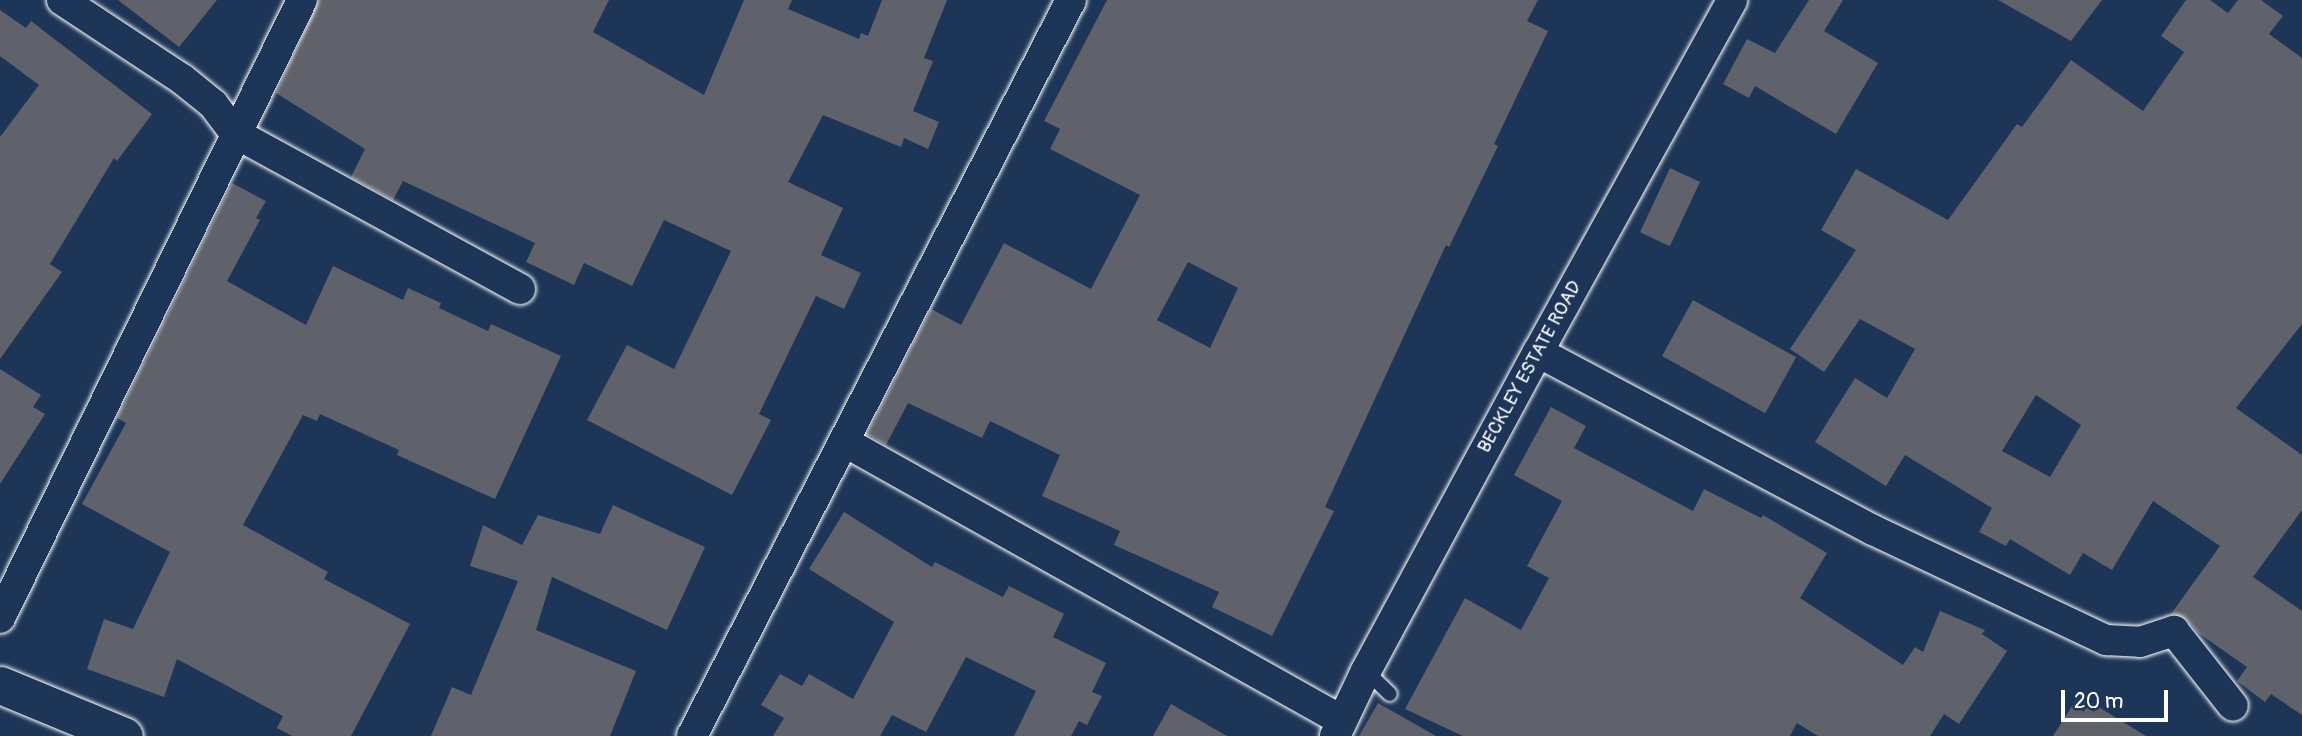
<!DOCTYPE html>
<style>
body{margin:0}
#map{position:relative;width:2302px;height:736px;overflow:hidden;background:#1d3557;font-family:Pangolin,sans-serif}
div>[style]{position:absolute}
.building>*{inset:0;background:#5f626a;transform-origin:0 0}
.roads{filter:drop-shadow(0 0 2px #fff) drop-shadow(0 0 2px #fff)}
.service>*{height:14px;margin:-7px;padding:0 7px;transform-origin:7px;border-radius:7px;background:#1d3557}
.minor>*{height:30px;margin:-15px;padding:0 15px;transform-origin:15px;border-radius:15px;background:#1d3557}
.tertiary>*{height:37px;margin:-18.5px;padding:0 18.5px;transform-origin:18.5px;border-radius:18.5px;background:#1d3557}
span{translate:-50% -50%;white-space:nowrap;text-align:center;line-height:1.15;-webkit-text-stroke:5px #1d3557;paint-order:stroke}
.street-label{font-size:19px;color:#fff}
.scale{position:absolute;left:2061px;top:690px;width:107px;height:32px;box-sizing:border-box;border:4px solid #fff;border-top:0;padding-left:9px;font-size:21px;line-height:24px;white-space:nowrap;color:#fff;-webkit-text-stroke:5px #1d3557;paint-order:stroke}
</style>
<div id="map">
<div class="building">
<div style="clip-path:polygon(118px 0,217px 0,179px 47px)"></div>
<div style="clip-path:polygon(319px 0,609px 0,593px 32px,704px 95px,744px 0,792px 0,788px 9px,859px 39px,861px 33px,868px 36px,882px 0,947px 0,924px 58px,933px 61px,913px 111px,939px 122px,928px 149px,904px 138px,901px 147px,823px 115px,788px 182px,843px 208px,821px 255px,861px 273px,844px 309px,816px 296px,759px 414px,771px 420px,732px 495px,587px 420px,627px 345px,674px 369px,731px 251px,664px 220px,632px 286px,584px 263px,574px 285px,526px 262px,535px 243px,403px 181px,393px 200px,351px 177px,365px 149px,276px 93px)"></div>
<div style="clip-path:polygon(evenodd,1107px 0,1538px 0,1527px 21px,1548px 31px,1494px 144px,1498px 146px,1449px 247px,1446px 245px,1325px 507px,1334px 511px,1272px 636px,1212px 607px,1219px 592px,1114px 545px,1120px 531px,1042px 496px,1060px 455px,990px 421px,982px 438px,908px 403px,886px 445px,867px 434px,931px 309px,961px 325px,1004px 243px,1091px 289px,1140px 195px,1050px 149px,1060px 129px,1044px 121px,1107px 0,1188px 262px,1238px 288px,1210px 348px,1157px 320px,1188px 262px)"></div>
<div style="clip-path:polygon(1809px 0,1843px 0,1824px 31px,1878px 63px,1836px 134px,1755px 86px,1749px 98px,1723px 84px,1747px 39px,1775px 53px)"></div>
<div style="clip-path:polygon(1998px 0,2102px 0,2071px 41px)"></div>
<div style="clip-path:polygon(evenodd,2186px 0,2210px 0,2228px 13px,2238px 0,2261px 0,2283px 16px,2269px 34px,2302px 58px,2302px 324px,2236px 408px,2302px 455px,2302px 510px,2253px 577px,2302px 611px,2302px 715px,2271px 694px,2265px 702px,2237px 681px,2247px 667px,2197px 632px,2187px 620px,2171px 614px,2220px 546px,2153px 501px,2112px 570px,2083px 553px,2070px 575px,2010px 539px,2006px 546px,1979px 532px,1992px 508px,1905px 455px,1886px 486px,1815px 442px,1855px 378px,1887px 398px,1915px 349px,1860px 319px,1824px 372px,1790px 349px,1856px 250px,1821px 230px,1856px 169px,1948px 220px,2017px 124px,2022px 127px,2071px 60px,2143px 111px,2184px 52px,2161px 36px,2186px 0,2036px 395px,2081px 425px,2050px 477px,2002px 451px,2036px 395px)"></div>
<div style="clip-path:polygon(0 10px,26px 28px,31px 21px,152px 114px,117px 161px,114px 158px,50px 264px,62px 272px,0 359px,0 137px,39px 85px,0 56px)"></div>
<div style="left:1670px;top:168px;width:33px;height:71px;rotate:25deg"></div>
<div style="clip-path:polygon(232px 183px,266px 201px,256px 218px,260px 220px,227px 281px,306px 325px,333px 266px,403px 300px,408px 288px,441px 303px,439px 308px,488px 331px,491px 324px,561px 356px,495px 499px,397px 455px,399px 450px,320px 414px,317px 421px,303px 415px,243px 525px,328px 572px,324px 579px,410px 624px,351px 736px,292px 736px,277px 728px,283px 716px,177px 659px,164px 697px,87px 669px,104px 619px,133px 629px,170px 552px,82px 504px,126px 423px,117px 418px)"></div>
<div style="left:1693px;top:300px;width:118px;height:64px;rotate:29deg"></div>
<div style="clip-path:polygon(0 369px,41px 395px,33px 407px,45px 414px,0 484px)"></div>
<div style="clip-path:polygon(1551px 407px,1586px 426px,1574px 448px,1693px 511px,1704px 489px,1761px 518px,1763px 515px,1827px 553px,1800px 598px,1903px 665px,1915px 647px,1923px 652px,1940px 611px,1985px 630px,1982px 634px,2007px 651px,1959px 724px,1944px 714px,1930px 736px,1818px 736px,1797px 723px,1790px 736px,1463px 736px,1405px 709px,1465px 598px,1521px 630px,1549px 578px,1527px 566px,1562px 501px,1514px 475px)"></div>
<div style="clip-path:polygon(613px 505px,705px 547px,667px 630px,552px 577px,536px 630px,636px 671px,610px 736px,431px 736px,452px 687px,471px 695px,518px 581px,470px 566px,483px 525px,522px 545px,538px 515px,600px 534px)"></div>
<div style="clip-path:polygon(844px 512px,932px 567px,935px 562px,1003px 597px,1009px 586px,1064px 614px,1053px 637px,1106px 663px,1092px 692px,1102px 696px,1087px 725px,1079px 721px,1071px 736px,1014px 736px,1036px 691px,966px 657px,926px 732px,892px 715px,880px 736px,773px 736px,784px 718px,761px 705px,780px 674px,802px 686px,809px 674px,853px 699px,894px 622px,809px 569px)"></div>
<div style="clip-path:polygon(2079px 695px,2146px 736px,2053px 736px)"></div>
<div style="clip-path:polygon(1378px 703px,1436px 736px,1359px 736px)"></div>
<div style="clip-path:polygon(1171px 704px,1227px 736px,1153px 736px)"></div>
</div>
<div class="roads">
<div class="service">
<div style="left:1366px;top:671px;width:33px;rotate:44deg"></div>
</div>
<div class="minor">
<div style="left:62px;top:0;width:144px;rotate:33.4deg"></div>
<div style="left:182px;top:79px;width:40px;rotate:39deg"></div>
<div style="left:213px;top:104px;width:36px;rotate:53deg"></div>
<div style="left:235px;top:133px;width:325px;rotate:28.7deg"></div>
<div style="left:1538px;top:352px;width:379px;rotate:28deg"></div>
<div style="left:1873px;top:530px;width:258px;rotate:25.3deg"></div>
<div style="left:2106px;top:640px;width:34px;rotate:3deg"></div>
<div style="left:2140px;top:642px;width:36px;rotate:-18deg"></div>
<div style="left:2174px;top:631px;width:95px;rotate:51.8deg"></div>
<div style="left:845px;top:442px;width:569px;rotate:29.27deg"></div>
<div style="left:0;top:618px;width:688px;rotate:-63.96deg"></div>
<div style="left:692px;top:736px;width:828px;rotate:-62.75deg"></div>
<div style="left:1335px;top:736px;width:72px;rotate:-64.5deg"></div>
<div style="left:1366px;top:671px;width:362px;rotate:-61.7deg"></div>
<div style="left:1538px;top:352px;width:402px;rotate:-61.1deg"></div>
</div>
<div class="tertiary">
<div style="left:0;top:685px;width:134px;rotate:22.4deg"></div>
</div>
</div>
<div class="street-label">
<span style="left:1530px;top:367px;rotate:-61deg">BECKLEY ESTATE ROAD</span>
</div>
<div class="scale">20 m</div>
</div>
